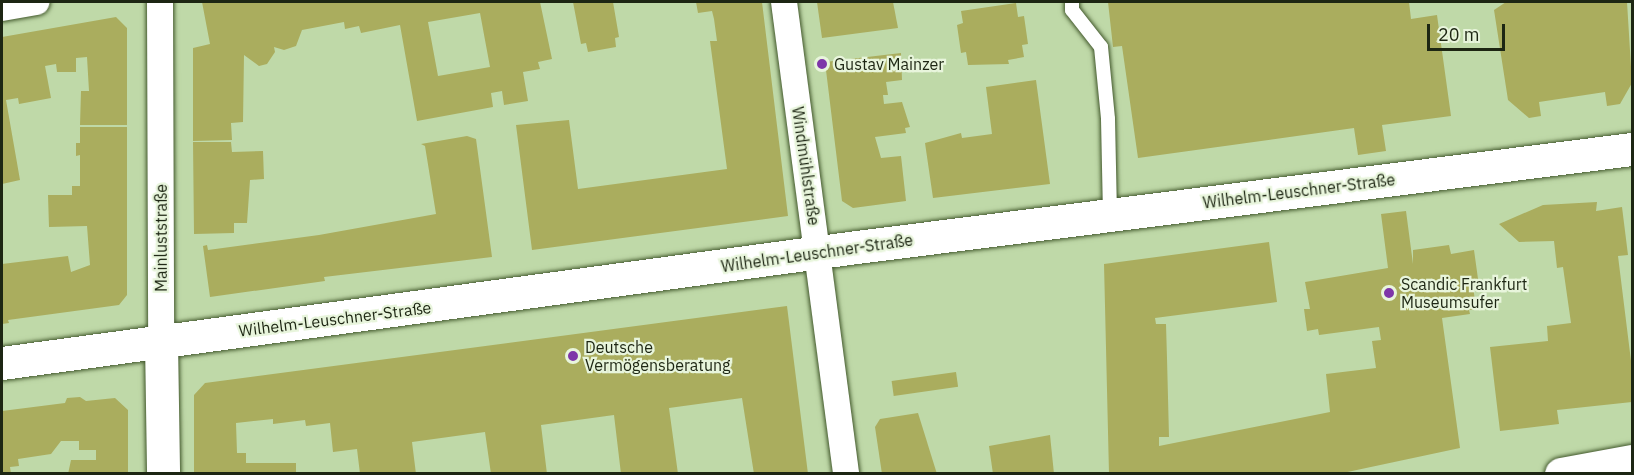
<!DOCTYPE html>
<meta charset="utf-8">
<style>
body{margin:0}
#map{position:relative;width:1634px;height:475px;overflow:hidden;background:#bfd9a8;font-family:"IBM Plex Sans",sans-serif}
div>[style]{position:absolute}
.building>*{inset:0;background:#aaad5e;transform-origin:0 0}
.roads{filter:drop-shadow(0 0 2px #43592d) drop-shadow(0 0 2px #43592d)}
.lane>*{height:14px;margin:-7px;padding:0 7px;transform-origin:7px;border-radius:7px;background:#fff}
.street>*{height:26px;margin:-13px;padding:0 13px;transform-origin:13px;border-radius:13px;background:#fff}
.secondary>*{height:33px;margin:-16.5px;padding:0 16.5px;transform-origin:16.5px;border-radius:16.5px;background:#fff}
.dots>*{width:16px;height:16px;translate:-50% -50%;box-sizing:border-box;border:3px solid #e8f5dc;border-radius:50%}
span{translate:-50% -50%;white-space:nowrap;text-align:center;line-height:1.15;-webkit-text-stroke:4.5px #e8f5dc;paint-order:stroke}
.poi-label{font-size:16px;color:#1d2613}
.left{translate:0 -50%;text-align:left}
.street-label{font-size:16px;color:#1d2613}
.frame{position:absolute;inset:0;border:3px solid #1d2613;pointer-events:none}
.scale{position:absolute;left:1427px;top:24px;width:78px;height:27px;box-sizing:border-box;border:3px solid #1d2613;border-top:0;padding-left:8px;font-size:18px;line-height:21px;white-space:nowrap;color:#1d2613;-webkit-text-stroke:4px #e8f5dc;paint-order:stroke}
</style>
<div id="map">
<div class="building">
<div style="clip-path:polygon(evenodd,202px 2px,540px 2px,552px 59px,538px 62px,540px 69px,523px 72px,528px 101px,504px 105px,502px 91px,491px 93px,493px 107px,417px 121px,400px 25px,361px 33px,359px 26px,345px 29px,344px 22px,302px 30px,296px 46px,284px 50px,274px 47px,275px 52px,267px 64px,259px 66px,244px 55px,243px 122px,231px 123px,232px 140px,193px 141px,193px 48px,210px 44px,202px 2px,480px 13px,490px 67px,438px 76px,428px 22px,480px 13px)"></div>
<div style="clip-path:polygon(573px 2px,613px 2px,619px 37px,615px 38px,616px 47px,588px 52px,586px 43px,581px 44px)"></div>
<div style="clip-path:polygon(696px 2px,762px 2px,788px 216px,532px 250px,516px 125px,569px 120px,578px 189px,727px 169px,710px 41px,717px 41px,714px 19px,712px 11px,698px 13px)"></div>
<div style="clip-path:polygon(817px 2px,893px 2px,898px 28px,822px 38px)"></div>
<div style="clip-path:polygon(1108px 2px,1409px 2px,1411px 19px,1437px 15px,1451px 116px,1382px 125px,1386px 151px,1358px 155px,1354px 128px,1138px 158px,1122px 46px,1113px 47px)"></div>
<div style="clip-path:polygon(1506px 2px,1627px 2px,1632px 83px,1620px 104px,1607px 106px,1605px 92px,1539px 102px,1541px 116px,1529px 118px,1508px 100px,1494px 10px)"></div>
<div style="clip-path:polygon(1016px 3px,1018px 17px,1024px 16px,1028px 44px,1022px 45px,1024px 57px,1008px 60px,1009px 64px,968px 65px,966px 52px,961px 53px,957px 25px,963px 23px,961px 11px)"></div>
<div style="clip-path:polygon(116px 17px,127px 28px,127px 125px,80px 125px,81px 91px,89px 91px,87px 57px,76px 58px,76px 72px,57px 72px,56px 64px,45px 66px,51px 98px,19px 104px,18px 98px,6px 100px,20px 180px,2px 184px,2px 37px)"></div>
<div style="clip-path:polygon(901px 53px,902px 80px,886px 82px,888px 95px,883px 95px,884px 104px,902px 102px,910px 127px,905px 128px,906px 133px,875px 137px,881px 158px,901px 156px,906px 201px,853px 208px,842px 201px,825px 62px)"></div>
<div style="clip-path:polygon(1036px 80px,1050px 184px,933px 198px,925px 143px,961px 133px,962px 138px,992px 134px,986px 87px)"></div>
<div style="clip-path:polygon(80px 127px,127px 127px,127px 295px,119px 305px,8px 320px,9px 323px,2px 324px,2px 264px,68px 256px,71px 272px,90px 265px,87px 226px,49px 227px,48px 195px,72px 195px,72px 186px,80px 186px,80px 155px,76px 156px,76px 143px,80px 143px)"></div>
<div style="clip-path:polygon(467px 136px,476px 139px,492px 257px,324px 277px,325px 281px,210px 297px,203px 246px,207px 245px,208px 250px,319px 235px,436px 214px,425px 146px,421px 144px)"></div>
<div style="clip-path:polygon(193px 142px,231px 142px,232px 152px,263px 151px,264px 179px,250px 180px,247px 223px,234px 223px,234px 233px,194px 234px)"></div>
<div style="clip-path:polygon(1597px 202px,1596px 211px,1622px 207px,1628px 255px,1618px 256px,1632px 369px,1632px 402px,1557px 410px,1559px 424px,1500px 431px,1490px 347px,1548px 341px,1547px 326px,1571px 323px,1563px 267px,1557px 268px,1554px 241px,1519px 242px,1499px 224px,1543px 205px)"></div>
<div style="clip-path:polygon(1406px 211px,1413px 264px,1413px 250px,1449px 245px,1451px 254px,1474px 250px,1479px 286px,1473px 286px,1476px 309px,1469px 310px,1470px 314px,1442px 318px,1460px 448px,1338px 474px,1109px 474px,1104px 264px,1269px 242px,1277px 302px,1155px 318px,1156px 324px,1166px 324px,1167px 358px,1169px 437px,1159px 437px,1159px 446px,1330px 412px,1326px 374px,1376px 368px,1372px 341px,1381px 340px,1379px 327px,1319px 335px,1318px 329px,1307px 331px,1304px 309px,1310px 309px,1305px 282px,1388px 268px,1381px 214px)"></div>
<div style="clip-path:polygon(787px 306px,808px 474px,754px 474px,742px 398px,669px 408px,678px 474px,621px 474px,614px 415px,541px 425px,547px 474px,491px 474px,485px 432px,412px 442px,416px 474px,360px 474px,357px 449px,333px 452px,330px 423px,306px 426px,305px 420px,273px 424px,273px 419px,236px 423px,237px 453px,246px 453px,246px 463px,296px 463px,296px 474px,194px 474px,194px 395px,205px 383px)"></div>
<div style="left:956px;top:372px;width:15px;height:65px;rotate:82deg"></div>
<div style="clip-path:polygon(80px 397px,86px 401px,115px 398px,128px 410px,128px 474px,68px 474px,71px 460px,96px 460px,96px 450px,79px 450px,79px 441px,61px 441px,51px 454px,18px 459px,19px 466px,10px 467px,11px 474px,2px 474px,2px 411px,65px 403px,67px 398px)"></div>
<div style="clip-path:polygon(918px 413px,937px 474px,882px 474px,875px 427px,880px 419px)"></div>
<div style="clip-path:polygon(1050px 435px,1054px 474px,993px 474px,989px 446px)"></div>
</div>
<div class="roads">
<div class="lane">
<div style="left:1072px;top:2px;width:8px;rotate:90deg"></div>
<div style="left:1072px;top:10px;width:47px;rotate:51.9deg"></div>
<div style="left:1101px;top:47px;width:72px;rotate:84.4deg"></div>
<div style="left:1108px;top:119px;width:96px;rotate:88.8deg"></div>
</div>
<div class="street">
<div style="left:160px;top:2px;width:339px;rotate:89.8deg"></div>
<div style="left:784px;top:2px;width:476px;rotate:82.5deg"></div>
<div style="left:2px;top:8px;width:35px;rotate:-10deg"></div>
</div>
<div class="secondary">
<div style="left:161px;top:341px;width:133px;rotate:89.1deg"></div>
<div style="left:2px;top:363px;width:863px;rotate:-7.73deg"></div>
<div style="left:857px;top:247px;width:781px;rotate:-7.21deg"></div>
<div style="left:1561px;top:474px;width:72px;rotate:-10.4deg"></div>
</div>
</div>
<div class="dots">
<div style="left:822px;top:64px;background:#7e36a9"></div>
<div style="left:1389px;top:293px;background:#7e36a9"></div>
<div style="left:573px;top:356px;background:#7e36a9"></div>
</div>
<div class="poi-label">
<span class="left" style="left:834px;top:64px">Gustav Mainzer</span>
<span class="left" style="left:1401px;top:293px">Scandic Frankfurt<br>Museumsufer</span>
<span class="left" style="left:585px;top:356px">Deutsche<br>Vermögensberatung</span>
</div>
<div class="street-label">
<span style="left:806px;top:166px;rotate:82deg">Windmühlstraße</span>
<span style="left:1299px;top:191px;rotate:-7deg">Wilhelm-Leuschner-Straße</span>
<span style="left:161px;top:238px;rotate:-90deg">Mainluststraße</span>
<span style="left:817px;top:253px;rotate:-8deg">Wilhelm-Leuschner-Straße</span>
<span style="left:335px;top:319px;rotate:-7deg">Wilhelm-Leuschner-Straße</span>
</div>
<div class="frame"></div>
<div class="scale">20 m</div>
</div>
